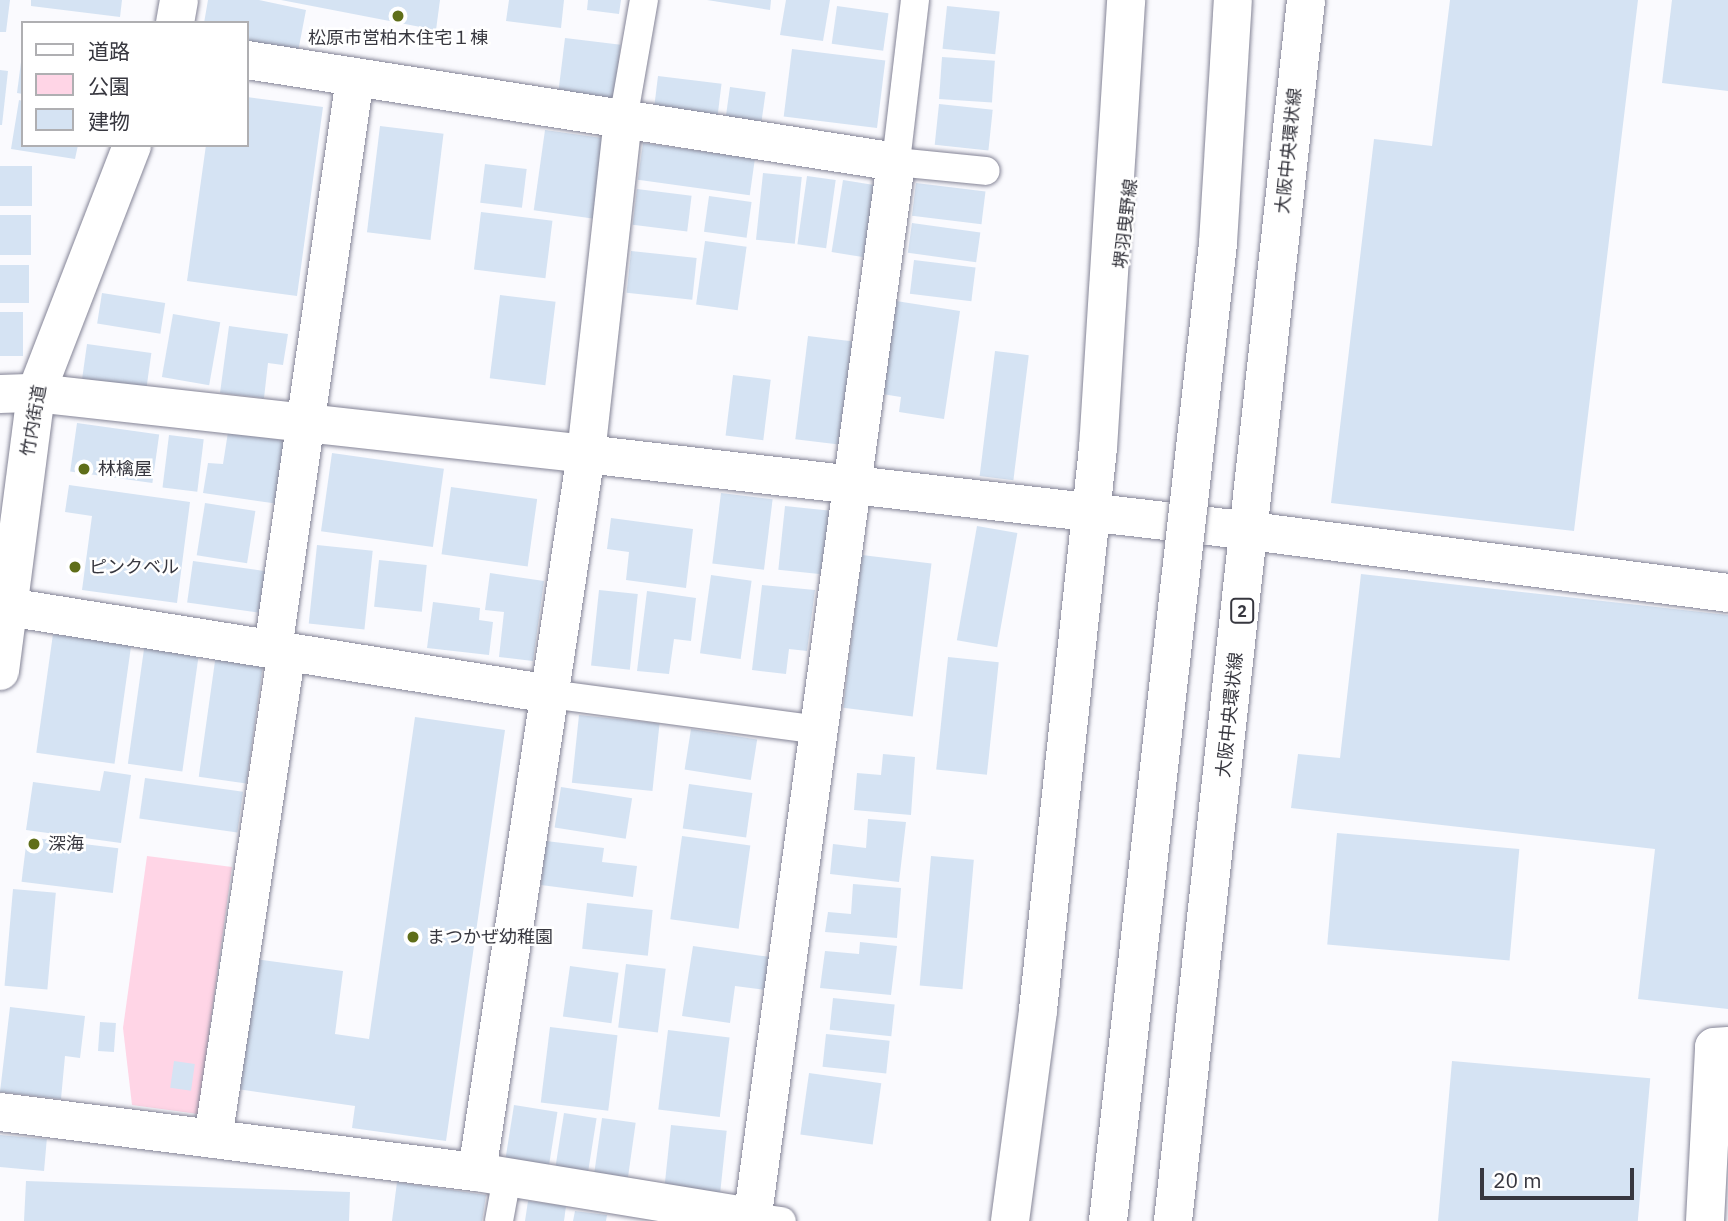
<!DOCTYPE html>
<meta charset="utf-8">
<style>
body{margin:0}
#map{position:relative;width:1728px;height:1221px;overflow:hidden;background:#fafafe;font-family:"IBM Plex Sans","Noto Sans JP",sans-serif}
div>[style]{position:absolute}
.green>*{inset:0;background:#ffd5e6}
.building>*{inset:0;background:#d5e3f3;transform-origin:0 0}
.roads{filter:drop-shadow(0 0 2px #848496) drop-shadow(0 0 2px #848496)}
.service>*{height:28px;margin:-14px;padding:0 14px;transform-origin:14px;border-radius:14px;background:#fff}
.minor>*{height:38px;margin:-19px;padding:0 19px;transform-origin:19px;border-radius:19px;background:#fff}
.primary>*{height:38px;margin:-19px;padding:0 19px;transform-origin:19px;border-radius:19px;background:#fff}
.bridges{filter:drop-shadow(0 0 2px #848496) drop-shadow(0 0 2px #848496)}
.primary-bridge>*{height:38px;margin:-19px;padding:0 19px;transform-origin:19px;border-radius:19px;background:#fff}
.dots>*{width:19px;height:19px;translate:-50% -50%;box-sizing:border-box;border:4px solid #fff;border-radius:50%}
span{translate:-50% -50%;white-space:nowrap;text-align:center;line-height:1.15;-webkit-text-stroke:5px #fff;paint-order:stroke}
.shield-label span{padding:2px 5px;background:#fff;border:2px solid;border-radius:5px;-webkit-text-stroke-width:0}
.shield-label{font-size:16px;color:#37373f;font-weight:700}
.poi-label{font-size:18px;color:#37373f}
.left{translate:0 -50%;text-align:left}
.street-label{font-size:18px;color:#37373f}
.legend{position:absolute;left:21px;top:21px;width:228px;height:126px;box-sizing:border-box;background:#fff;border:2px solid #afafb2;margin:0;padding:9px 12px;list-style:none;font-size:21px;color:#37373f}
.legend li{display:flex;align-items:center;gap:14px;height:35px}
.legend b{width:35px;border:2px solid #afafb2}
.scale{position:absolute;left:1480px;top:1168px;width:154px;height:32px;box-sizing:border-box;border:4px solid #37373f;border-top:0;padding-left:9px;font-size:21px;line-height:24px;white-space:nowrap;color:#37373f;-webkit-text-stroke:5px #fff;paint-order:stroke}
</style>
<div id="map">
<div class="green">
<div style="clip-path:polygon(147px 856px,232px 867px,198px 1114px,132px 1105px,123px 1028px)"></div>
</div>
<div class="building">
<div style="clip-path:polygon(0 0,10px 0,6px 32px,0 32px)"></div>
<div style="clip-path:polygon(31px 0,122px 0,120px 17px,31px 6px)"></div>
<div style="clip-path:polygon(208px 0,259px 0,306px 10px,297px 57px,247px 48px,247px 23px,204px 23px)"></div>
<div style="clip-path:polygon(281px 0,440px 0,436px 30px)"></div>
<div style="clip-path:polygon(509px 0,564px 0,561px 28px,506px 21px)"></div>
<div style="clip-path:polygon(588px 0,621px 0,619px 14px,587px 10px)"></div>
<div style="clip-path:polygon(707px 0,771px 0,770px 10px)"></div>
<div style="clip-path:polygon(786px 0,830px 0,823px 41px,780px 35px)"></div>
<div style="clip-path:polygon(1450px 0,1638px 0,1574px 531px,1331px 503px,1374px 139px,1432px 146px)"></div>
<div style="clip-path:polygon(1672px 0,1728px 0,1728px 91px,1662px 83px)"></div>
<div style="left:837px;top:6px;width:52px;height:38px;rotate:8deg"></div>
<div style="left:947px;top:6px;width:53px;height:43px;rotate:6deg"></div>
<div style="left:565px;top:38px;width:56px;height:55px;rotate:7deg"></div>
<div style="left:792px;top:49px;width:94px;height:68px;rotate:7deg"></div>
<div style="left:942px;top:57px;width:53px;height:42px;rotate:4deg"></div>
<div style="clip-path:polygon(21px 62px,23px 62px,23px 94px,17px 93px)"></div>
<div style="clip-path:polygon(0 70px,8px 71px,2px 125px,0 125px)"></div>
<div style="left:658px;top:76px;width:64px;height:35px;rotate:7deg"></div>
<div style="left:730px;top:87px;width:36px;height:32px;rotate:8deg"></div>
<div style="clip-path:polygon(247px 97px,323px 107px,297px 296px,187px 281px,206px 145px,247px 145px)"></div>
<div style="clip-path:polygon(19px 100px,23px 101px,23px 145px,78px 145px,75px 159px,11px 149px)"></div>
<div style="left:939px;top:104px;width:54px;height:41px;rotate:6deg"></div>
<div style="left:380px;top:126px;width:64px;height:107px;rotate:7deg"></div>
<div style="left:545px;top:130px;width:63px;height:81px;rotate:8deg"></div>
<div style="left:643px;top:143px;width:113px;height:37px;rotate:8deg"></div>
<div style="left:485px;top:164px;width:42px;height:39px;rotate:7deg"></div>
<div style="left:0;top:166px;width:32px;height:40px"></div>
<div style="left:763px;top:173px;width:39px;height:67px;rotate:6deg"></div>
<div style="left:807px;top:176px;width:29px;height:69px;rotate:8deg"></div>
<div style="left:843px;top:180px;width:33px;height:73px;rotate:9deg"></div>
<div style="left:916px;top:183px;width:70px;height:33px;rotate:7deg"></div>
<div style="left:637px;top:189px;width:55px;height:36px;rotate:7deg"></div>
<div style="left:709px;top:196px;width:43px;height:36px;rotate:8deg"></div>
<div style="left:481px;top:212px;width:72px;height:58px;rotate:7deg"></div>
<div style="left:0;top:215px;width:31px;height:40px"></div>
<div style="left:912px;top:223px;width:69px;height:30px;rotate:8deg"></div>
<div style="left:705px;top:241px;width:42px;height:64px;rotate:8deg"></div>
<div style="left:631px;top:251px;width:66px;height:42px;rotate:6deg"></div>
<div style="left:914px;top:260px;width:62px;height:34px;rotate:7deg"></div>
<div style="left:0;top:265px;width:29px;height:38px"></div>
<div style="left:102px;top:293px;width:64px;height:31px;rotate:9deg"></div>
<div style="left:500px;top:295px;width:56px;height:84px;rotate:7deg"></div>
<div style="clip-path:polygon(896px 301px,960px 311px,944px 419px,899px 412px,901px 397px,882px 394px)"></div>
<div style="left:0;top:312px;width:23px;height:44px"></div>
<div style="left:173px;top:314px;width:48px;height:64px;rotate:10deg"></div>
<div style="clip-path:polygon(229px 326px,288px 334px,283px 365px,268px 363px,264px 398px,220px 393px)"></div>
<div style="left:808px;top:336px;width:48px;height:104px;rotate:7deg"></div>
<div style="left:87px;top:344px;width:65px;height:35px;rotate:8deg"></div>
<div style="left:995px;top:351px;width:34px;height:126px;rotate:7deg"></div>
<div style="left:733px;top:375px;width:38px;height:61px;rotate:7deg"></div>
<div style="left:77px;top:423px;width:83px;height:49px;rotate:8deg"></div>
<div style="clip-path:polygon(228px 432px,288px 441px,279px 504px,203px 493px,208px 463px,223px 464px)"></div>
<div style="left:169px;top:435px;width:35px;height:53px;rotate:7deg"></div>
<div style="left:332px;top:453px;width:113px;height:79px;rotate:8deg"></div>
<div style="clip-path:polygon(69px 485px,190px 502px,177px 603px,82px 590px,92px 516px,65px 512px)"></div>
<div style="left:451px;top:487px;width:87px;height:68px;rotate:8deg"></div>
<div style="left:721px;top:493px;width:52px;height:71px;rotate:7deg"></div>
<div style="left:205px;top:503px;width:51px;height:53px;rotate:9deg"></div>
<div style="left:785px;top:506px;width:46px;height:64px;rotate:6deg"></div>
<div style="clip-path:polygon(611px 518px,693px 529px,686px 588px,626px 580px,629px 552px,607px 549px)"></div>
<div style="left:977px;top:526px;width:41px;height:116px;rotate:10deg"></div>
<div style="left:317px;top:545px;width:56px;height:79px;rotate:6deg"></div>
<div style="left:862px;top:555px;width:70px;height:154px;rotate:7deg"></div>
<div style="left:379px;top:560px;width:48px;height:47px;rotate:6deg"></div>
<div style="left:193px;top:561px;width:82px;height:42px;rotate:8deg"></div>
<div style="clip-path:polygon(490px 573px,544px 581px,533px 661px,499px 657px,504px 612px,485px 610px)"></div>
<div style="clip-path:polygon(1361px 574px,1728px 615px,1728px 1009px,1638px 999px,1655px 849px,1291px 808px,1298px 754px,1340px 758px)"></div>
<div style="left:711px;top:575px;width:41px;height:79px;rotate:8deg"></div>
<div style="clip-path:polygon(762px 585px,815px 590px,807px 651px,789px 649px,786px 674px,752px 670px)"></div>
<div style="left:599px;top:590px;width:39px;height:76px;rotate:6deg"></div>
<div style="clip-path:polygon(647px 591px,696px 598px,691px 641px,674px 639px,669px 674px,637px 671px)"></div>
<div style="clip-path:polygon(433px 602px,480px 608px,479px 620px,493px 622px,489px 655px,427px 648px)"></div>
<div style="left:53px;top:634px;width:79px;height:120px;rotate:8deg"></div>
<div style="left:145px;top:642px;width:55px;height:123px;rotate:8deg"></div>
<div style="left:216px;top:654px;width:48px;height:124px;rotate:8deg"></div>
<div style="left:948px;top:657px;width:51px;height:113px;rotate:6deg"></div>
<div style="left:579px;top:715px;width:81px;height:68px;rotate:6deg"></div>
<div style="clip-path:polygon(415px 717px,505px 730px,446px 1141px,352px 1128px,355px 1106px,237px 1089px,255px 959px,343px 971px,335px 1034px,369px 1039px)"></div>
<div style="left:691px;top:729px;width:67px;height:41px;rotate:9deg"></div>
<div style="clip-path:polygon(883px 754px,915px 757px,911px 815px,854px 810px,857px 773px,881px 775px)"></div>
<div style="clip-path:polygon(104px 771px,131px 775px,121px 843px,26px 830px,33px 782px,100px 791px)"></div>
<div style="left:145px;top:778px;width:99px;height:41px;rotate:8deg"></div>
<div style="left:689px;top:784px;width:64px;height:45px;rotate:8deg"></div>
<div style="left:561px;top:787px;width:72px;height:41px;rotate:9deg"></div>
<div style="clip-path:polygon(868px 819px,906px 822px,899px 882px,830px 874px,833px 844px,866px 848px)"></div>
<div style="left:1337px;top:833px;width:183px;height:112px;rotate:5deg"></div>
<div style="left:682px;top:836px;width:69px;height:84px;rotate:8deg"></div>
<div style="left:27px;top:837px;width:92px;height:45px;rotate:7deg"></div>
<div style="clip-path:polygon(546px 841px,604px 848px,602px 862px,637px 866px,633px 897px,541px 885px)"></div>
<div style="left:931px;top:856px;width:43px;height:130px;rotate:5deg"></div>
<div style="clip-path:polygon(853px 884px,901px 888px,897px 938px,825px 932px,828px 912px,851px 914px)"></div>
<div style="left:13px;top:889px;width:43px;height:97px;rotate:5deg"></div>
<div style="left:587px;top:903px;width:66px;height:46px;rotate:6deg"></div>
<div style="clip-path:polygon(860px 942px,897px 946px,891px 995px,820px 988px,825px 951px,859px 954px)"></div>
<div style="clip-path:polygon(693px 946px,770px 957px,765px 990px,735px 986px,730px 1023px,682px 1016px)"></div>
<div style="left:626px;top:964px;width:40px;height:64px;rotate:7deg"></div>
<div style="left:570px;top:966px;width:49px;height:51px;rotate:8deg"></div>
<div style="left:833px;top:998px;width:62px;height:32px;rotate:6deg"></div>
<div style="clip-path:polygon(10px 1007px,85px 1016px,80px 1058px,65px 1056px,61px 1099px,0 1092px)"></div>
<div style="left:100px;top:1022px;width:16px;height:29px;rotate:4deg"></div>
<div style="left:550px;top:1027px;width:68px;height:76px;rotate:7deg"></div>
<div style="left:668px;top:1030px;width:62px;height:80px;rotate:7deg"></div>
<div style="left:826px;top:1034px;width:64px;height:33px;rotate:6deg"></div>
<div style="left:174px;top:1061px;width:21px;height:27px;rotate:8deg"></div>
<div style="left:1452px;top:1061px;width:199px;height:161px;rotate:5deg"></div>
<div style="left:809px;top:1073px;width:73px;height:62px;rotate:8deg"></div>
<div style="left:514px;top:1105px;width:44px;height:55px;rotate:9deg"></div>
<div style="left:564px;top:1113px;width:33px;height:55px;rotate:9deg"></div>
<div style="left:602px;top:1118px;width:34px;height:55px;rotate:8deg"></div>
<div style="left:671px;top:1125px;width:56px;height:62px;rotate:6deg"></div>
<div style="left:0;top:1135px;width:47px;height:32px;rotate:5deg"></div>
<div style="clip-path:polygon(26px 1181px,350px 1192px,349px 1221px,24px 1221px)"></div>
<div style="clip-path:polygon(397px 1182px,486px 1195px,482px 1221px,392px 1221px)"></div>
<div style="clip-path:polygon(528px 1201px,566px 1206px,564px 1221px,525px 1221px)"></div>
<div style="clip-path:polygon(575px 1211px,607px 1215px,606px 1221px,573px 1221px)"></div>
</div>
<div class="roads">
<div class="service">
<div style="left:915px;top:0;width:163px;rotate:96.7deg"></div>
<div style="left:896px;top:162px;width:90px;rotate:5.7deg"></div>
<div style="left:623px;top:120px;width:122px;rotate:-80.1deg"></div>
<div style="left:550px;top:694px;width:272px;rotate:7.6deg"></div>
<div style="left:752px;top:1217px;width:30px;rotate:8deg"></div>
<div style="left:499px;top:1221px;width:45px;rotate:-79.7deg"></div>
</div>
<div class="minor">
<div style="left:175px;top:23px;width:23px;rotate:-80deg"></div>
<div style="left:247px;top:60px;width:657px;rotate:8.93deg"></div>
<div style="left:896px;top:162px;width:1069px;rotate:97.74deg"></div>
<div style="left:0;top:394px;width:36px;rotate:-2deg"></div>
<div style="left:36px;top:393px;width:553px;rotate:6.33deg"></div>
<div style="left:586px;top:454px;width:669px;rotate:6.6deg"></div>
<div style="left:1251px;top:531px;width:481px;rotate:7.4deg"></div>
<div style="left:8px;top:607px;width:549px;rotate:9.12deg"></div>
<div style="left:273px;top:649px;width:577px;rotate:-81.83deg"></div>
<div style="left:0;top:671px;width:280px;rotate:-82.6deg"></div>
<div style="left:36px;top:393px;width:266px;rotate:-68.8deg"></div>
<div style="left:0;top:1112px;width:481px;rotate:7.2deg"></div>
<div style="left:477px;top:1172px;width:279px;rotate:9.3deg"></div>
<div style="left:213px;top:1139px;width:493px;rotate:-81.4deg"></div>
<div style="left:477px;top:1172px;width:726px;rotate:-81.37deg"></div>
<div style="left:586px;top:454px;width:336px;rotate:-83.7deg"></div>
<div style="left:1705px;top:1221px;width:174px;rotate:-87deg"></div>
<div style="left:1714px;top:1047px;width:14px;rotate:-4deg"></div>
</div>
<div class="primary">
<div style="left:1010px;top:1221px;width:213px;rotate:-82.4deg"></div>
<div style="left:1038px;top:1010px;width:565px;rotate:-83.91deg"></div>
<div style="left:1098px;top:448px;width:449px;rotate:-86.4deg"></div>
<div style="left:1173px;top:1221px;width:1228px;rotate:-83.78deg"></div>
</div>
</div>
<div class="bridges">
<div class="primary-bridge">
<div style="left:1108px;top:1221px;width:984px;rotate:-83.58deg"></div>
<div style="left:1218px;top:243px;width:243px;rotate:-86.5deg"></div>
</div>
</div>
<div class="dots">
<div style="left:398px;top:16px;background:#5f6e19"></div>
<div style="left:84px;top:469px;background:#5f6e19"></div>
<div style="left:75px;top:567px;background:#5f6e19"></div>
<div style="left:34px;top:844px;background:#5f6e19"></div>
<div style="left:413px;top:937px;background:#5f6e19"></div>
</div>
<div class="shield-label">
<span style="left:1242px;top:611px">2</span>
</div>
<div class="poi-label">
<span style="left:398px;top:38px">松原市営柏木住宅１棟</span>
<span class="left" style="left:98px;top:469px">林檎屋</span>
<span class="left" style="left:89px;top:567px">ピンクベル</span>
<span class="left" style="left:48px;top:844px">深海</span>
<span class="left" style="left:427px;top:937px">まつかぜ幼稚園</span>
</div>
<div class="street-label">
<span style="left:1289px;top:151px;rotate:-84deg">大阪中央環状線</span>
<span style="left:1126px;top:224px;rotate:-83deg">堺羽曳野線</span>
<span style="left:34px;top:421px;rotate:-80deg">竹内街道</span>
<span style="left:1230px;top:715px;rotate:-84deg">大阪中央環状線</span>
</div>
<ul class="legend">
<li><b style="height:9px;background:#fff"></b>道路</li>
<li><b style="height:19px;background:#ffd5e6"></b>公園</li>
<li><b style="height:19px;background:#d5e3f3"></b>建物</li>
</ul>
<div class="scale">20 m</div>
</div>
